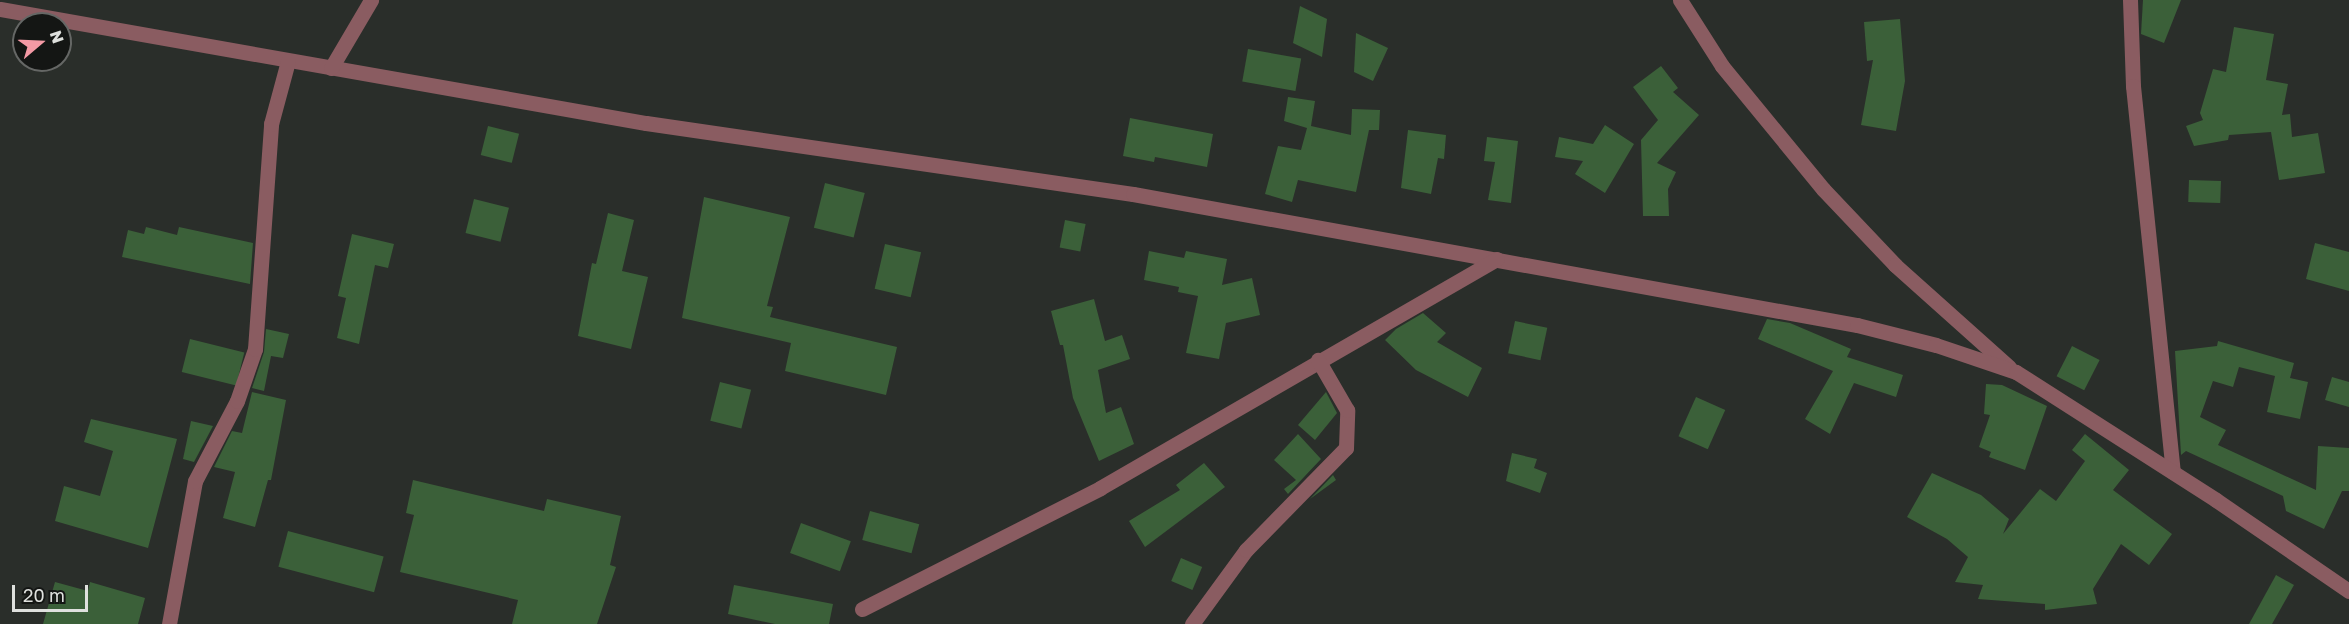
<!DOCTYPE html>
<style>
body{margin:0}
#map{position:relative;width:2349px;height:624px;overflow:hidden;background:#2a2e2a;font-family:"Golos Text",sans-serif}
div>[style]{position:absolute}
.building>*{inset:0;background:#3b6039;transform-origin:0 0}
.minor>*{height:15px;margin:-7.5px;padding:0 7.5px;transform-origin:7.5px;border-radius:7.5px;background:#8a5c61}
span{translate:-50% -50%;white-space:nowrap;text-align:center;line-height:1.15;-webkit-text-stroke:6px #141614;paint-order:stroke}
.north{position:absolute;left:12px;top:12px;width:60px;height:60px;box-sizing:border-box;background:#141614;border:2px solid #656765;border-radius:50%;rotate:71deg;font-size:16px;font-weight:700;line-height:24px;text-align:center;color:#dfe1de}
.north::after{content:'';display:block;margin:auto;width:21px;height:27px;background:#f49aa5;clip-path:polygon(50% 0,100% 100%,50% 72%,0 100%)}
.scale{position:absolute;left:12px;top:585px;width:76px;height:27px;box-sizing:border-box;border:3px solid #dfe1de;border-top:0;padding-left:8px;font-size:18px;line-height:21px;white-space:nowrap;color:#dfe1de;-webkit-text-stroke:4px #141614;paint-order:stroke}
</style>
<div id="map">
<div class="building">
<div style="clip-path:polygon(2143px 0,2181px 0,2164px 43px,2141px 34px)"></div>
<div style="clip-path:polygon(1300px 6px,1327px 19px,1322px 57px,1293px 43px)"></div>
<div style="clip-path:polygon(1900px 19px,1905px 81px,1896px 131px,1861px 125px,1873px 60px,1867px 61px,1864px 22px)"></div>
<div style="clip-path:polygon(2234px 27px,2274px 34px,2266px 80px,2288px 84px,2282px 115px,2290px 114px,2292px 137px,2318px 133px,2325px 173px,2279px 180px,2271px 132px,2229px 135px,2228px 140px,2194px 146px,2186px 126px,2203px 120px,2200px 113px,2213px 69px,2226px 72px)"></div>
<div style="clip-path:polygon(1356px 33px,1388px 48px,1373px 81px,1354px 72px)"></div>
<div style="left:1248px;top:49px;width:54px;height:33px;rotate:10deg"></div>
<div style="clip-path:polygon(1661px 66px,1678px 88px,1673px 92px,1699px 115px,1657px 163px,1676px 172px,1668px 189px,1669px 216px,1643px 216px,1641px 140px,1658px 120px,1633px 87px)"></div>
<div style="clip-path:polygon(1288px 97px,1315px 101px,1311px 126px,1351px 135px,1352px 109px,1380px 110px,1379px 130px,1369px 130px,1356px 192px,1298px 180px,1292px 202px,1265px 194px,1278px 146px,1301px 150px,1307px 128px,1284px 121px)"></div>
<div style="clip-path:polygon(1130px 118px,1213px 134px,1207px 167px,1155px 157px,1154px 162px,1123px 156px)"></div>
<div style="clip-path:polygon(1605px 125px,1634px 144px,1605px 193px,1575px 174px,1583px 161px,1555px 157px,1559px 137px,1593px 144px)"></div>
<div style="left:488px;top:126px;width:32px;height:30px;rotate:14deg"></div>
<div style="clip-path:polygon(1408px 130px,1446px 135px,1444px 159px,1438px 158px,1431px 194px,1401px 188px)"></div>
<div style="clip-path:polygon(1487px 137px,1518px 141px,1511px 203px,1488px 200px,1495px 162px,1484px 161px)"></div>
<div style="left:2189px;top:180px;width:32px;height:22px;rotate:2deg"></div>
<div style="left:825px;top:183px;width:41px;height:46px;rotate:14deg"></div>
<div style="clip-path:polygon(704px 197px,790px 217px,767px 306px,773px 307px,770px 317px,897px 347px,886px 395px,785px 371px,791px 343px,682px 318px)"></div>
<div style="left:474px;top:199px;width:36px;height:35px;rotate:14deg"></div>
<div style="clip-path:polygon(608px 213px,634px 220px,622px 271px,648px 277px,631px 349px,578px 336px,592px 263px,596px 264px)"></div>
<div style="left:1065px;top:220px;width:21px;height:28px;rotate:11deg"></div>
<div style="clip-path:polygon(146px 227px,177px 235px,179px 227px,253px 243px,250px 284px,122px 257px,128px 230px,144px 234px)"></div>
<div style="clip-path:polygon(352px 234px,394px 244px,388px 268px,375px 265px,359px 344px,337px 338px,346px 298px,338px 296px)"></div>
<div style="clip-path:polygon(2315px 243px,2349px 252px,2349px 291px,2306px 279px)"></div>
<div style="left:885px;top:244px;width:37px;height:46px;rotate:13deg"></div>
<div style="clip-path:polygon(1149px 251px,1184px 258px,1186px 251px,1227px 259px,1222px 285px,1252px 278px,1260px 315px,1226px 323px,1219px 359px,1186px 353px,1198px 296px,1178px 292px,1179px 287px,1144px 280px)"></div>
<div style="clip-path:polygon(1094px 299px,1105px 341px,1122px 335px,1130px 359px,1098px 370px,1106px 413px,1121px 407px,1134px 444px,1099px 461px,1073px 398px,1063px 345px,1060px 345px,1051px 311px)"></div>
<div style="clip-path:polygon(1423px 313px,1446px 333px,1437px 342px,1482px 368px,1468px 397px,1416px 370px,1385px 340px,1396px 329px)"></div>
<div style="clip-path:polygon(1767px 319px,1790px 323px,1851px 349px,1847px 357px,1903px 375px,1896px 397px,1854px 383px,1830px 434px,1805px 419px,1833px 371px,1758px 339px)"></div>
<div style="left:1515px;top:321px;width:33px;height:33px;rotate:12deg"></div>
<div style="clip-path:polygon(266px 329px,289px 334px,283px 358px,271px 356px,264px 391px,252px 388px,264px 352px)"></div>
<div style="left:190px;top:339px;width:56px;height:34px;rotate:14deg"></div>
<div style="clip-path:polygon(2218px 341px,2294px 363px,2290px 378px,2308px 382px,2300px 419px,2267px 412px,2275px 376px,2239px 367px,2233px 387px,2213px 381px,2200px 417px,2226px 430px,2218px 445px,2316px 490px,2318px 446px,2349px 448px,2349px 491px,2342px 491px,2324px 529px,2286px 511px,2283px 496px,2186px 451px,2181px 455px,2175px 351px,2217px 346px)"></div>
<div style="left:2072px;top:346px;width:31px;height:34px;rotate:27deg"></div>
<div style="clip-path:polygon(2332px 377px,2349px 382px,2349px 407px,2325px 400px)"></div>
<div style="left:720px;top:382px;width:32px;height:40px;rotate:14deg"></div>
<div style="clip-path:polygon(1986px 384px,2002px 385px,2047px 406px,2025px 470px,1989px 457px,1991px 452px,1979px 447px,1990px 415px,1984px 414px)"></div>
<div style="clip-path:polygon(252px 392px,286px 400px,271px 480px,268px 480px,255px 527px,223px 518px,235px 472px,214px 467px,232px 431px,242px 433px)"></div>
<div style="clip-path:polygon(1326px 392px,1337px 413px,1315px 440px,1298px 425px)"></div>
<div style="left:1696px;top:397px;width:32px;height:43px;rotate:24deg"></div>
<div style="clip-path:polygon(91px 419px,177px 439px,148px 548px,55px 521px,64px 486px,100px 496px,113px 451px,84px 442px)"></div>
<div style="clip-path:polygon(191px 421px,213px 426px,194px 462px,183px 459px)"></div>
<div style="clip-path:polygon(1298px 434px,1321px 459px,1288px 494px,1284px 489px,1296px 480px,1274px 460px)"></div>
<div style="clip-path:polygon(2085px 434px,2129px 470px,2113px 490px,2172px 534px,2149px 565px,2121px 544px,2093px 589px,2097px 604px,2045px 610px,2045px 604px,1978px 599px,1983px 585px,1955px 582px,1968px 557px,1947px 539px,1907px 517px,1932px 473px,1981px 495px,2009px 519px,2003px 534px,2040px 489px,2056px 501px,2085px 461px,2072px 450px)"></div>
<div style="clip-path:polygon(1512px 453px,1537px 459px,1534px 468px,1547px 473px,1540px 493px,1506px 481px)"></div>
<div style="clip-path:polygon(1204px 463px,1225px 487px,1145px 547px,1129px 521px,1180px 490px,1176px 485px)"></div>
<div style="clip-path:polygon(1333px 475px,1336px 480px,1310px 499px)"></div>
<div style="clip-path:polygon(413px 480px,544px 511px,547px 499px,621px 516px,610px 565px,616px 567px,597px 624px,512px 624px,518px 600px,400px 572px,414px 515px,406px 513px)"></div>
<div style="left:870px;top:511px;width:51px;height:30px;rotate:15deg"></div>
<div style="left:801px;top:523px;width:53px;height:32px;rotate:20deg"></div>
<div style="left:288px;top:531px;width:99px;height:37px;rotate:15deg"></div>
<div style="left:1181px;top:558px;width:23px;height:25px;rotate:23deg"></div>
<div style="clip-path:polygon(2276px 575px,2294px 585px,2272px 624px,2249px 624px)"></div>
<div style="clip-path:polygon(55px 582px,88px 591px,90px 582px,145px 598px,138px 624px,43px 624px)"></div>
<div style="clip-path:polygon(734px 585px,833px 604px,829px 624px,775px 624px,728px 614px)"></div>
</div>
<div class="minor">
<div style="left:1680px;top:0;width:78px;rotate:57.5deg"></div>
<div style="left:1722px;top:66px;width:159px;rotate:50.6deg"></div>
<div style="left:1823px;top:189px;width:105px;rotate:46.5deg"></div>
<div style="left:1895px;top:265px;width:153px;rotate:41.8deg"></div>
<div style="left:2130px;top:0;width:86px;rotate:88deg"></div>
<div style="left:2133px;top:86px;width:388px;rotate:84.1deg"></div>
<div style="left:0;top:9px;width:656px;rotate:10.01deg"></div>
<div style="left:646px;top:123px;width:492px;rotate:8.3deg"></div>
<div style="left:1133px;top:194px;width:736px;rotate:10.26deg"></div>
<div style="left:1857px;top:325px;width:81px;rotate:14.2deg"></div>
<div style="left:1936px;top:345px;width:84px;rotate:18.6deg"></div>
<div style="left:2016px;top:372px;width:237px;rotate:32.6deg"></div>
<div style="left:2216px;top:500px;width:161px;rotate:34.4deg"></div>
<div style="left:331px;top:68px;width:79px;rotate:-59.5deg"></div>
<div style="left:862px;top:609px;width:267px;rotate:-26.9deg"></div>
<div style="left:1100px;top:488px;width:458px;rotate:-30deg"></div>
<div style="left:169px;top:624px;width:145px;rotate:-79.7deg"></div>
<div style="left:195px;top:481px;width:90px;rotate:-62.3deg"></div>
<div style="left:237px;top:401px;width:55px;rotate:-70.9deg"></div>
<div style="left:255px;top:349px;width:226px;rotate:-85.9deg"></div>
<div style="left:271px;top:124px;width:65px;rotate:-74.9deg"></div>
<div style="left:1192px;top:624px;width:92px;rotate:-53.9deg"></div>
<div style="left:1246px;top:550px;width:143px;rotate:-45.6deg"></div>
<div style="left:1346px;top:448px;width:38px;rotate:-88deg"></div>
<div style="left:1347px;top:410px;width:58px;rotate:-120.1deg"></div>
</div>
<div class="north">N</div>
<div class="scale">20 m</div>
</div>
